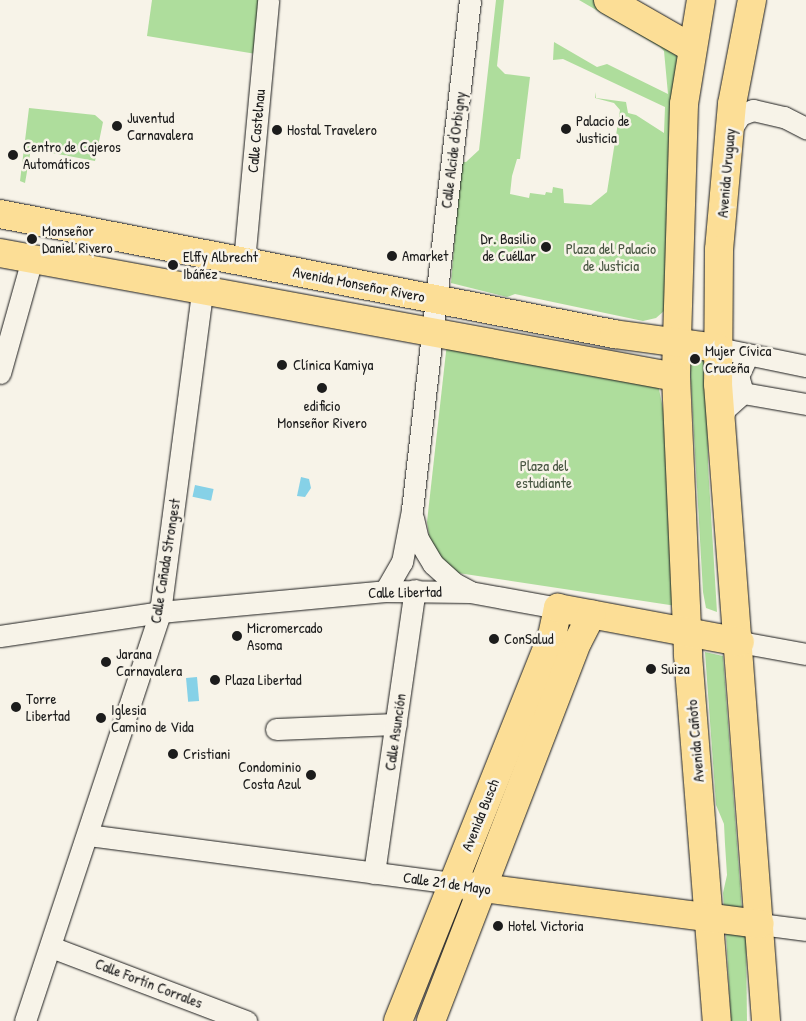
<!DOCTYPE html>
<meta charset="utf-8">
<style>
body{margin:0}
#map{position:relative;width:806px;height:1021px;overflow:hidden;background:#f7f3e8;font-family:"Patrick Hand",sans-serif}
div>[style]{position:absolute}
.green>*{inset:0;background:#aedd9c}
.water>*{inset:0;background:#86d1e7;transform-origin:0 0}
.roads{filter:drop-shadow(0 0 1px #1c1c1c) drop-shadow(0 0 1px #1c1c1c)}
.minor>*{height:21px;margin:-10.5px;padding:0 10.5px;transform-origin:10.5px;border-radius:10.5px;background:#f7f3e8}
.major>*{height:28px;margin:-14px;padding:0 14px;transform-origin:14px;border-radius:14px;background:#fcde96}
.dots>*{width:14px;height:14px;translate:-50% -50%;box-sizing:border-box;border:2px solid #f7f3e8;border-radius:50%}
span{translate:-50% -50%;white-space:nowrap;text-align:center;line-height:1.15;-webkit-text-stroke:5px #f7f3e8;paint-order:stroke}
.poi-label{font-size:15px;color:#1c1c1c}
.left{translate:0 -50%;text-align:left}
.right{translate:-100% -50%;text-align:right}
.street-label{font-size:15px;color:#1c1c1c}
.park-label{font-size:15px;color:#485642}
</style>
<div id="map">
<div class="green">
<div style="clip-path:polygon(152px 0,261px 0,256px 54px,147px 36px)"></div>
<div style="clip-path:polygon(496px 0,504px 0,497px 66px,505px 74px,530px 77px,520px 159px,517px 159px,512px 176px,510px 194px,529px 198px,530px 193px,545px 195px,546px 192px,552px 193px,553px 187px,563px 189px,564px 203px,591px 205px,607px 192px,620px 110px,614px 103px,595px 98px,595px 92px,596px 98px,626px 102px,628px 113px,636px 115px,664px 133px,665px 107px,563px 59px,553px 60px,554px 42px,597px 67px,607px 64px,668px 94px,664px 51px,660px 47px,579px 0,594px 0,679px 51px,664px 311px,656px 318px,643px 321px,515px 294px,507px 297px,451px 283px,461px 162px,466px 162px,479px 150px)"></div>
<div style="clip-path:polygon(29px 108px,95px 115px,103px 122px,95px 161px,31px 149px,25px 183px,20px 181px)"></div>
<div style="clip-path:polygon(447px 343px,658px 384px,671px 449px,683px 607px,458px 573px,447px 567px,430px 542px,427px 522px)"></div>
<div style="clip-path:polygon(685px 347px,707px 353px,708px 465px,717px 612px,706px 608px,703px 592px,690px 365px)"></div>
<div style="clip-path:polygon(705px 652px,723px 656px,742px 910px,724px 908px,723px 893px,727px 875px,725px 844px,724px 824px,716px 805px)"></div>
<div style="clip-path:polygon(726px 933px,746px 935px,747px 1021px,731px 1021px)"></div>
</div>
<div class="water">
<div style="clip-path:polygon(301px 477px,309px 479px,311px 488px,305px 497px,297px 496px)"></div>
<div style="left:195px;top:485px;width:19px;height:12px;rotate:12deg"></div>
<div style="left:197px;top:677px;width:24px;height:11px;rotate:85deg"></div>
</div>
<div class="roads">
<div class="minor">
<div style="left:731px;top:129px;width:17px;rotate:-57deg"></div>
<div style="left:740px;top:115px;width:14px;rotate:-21deg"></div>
<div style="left:753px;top:110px;width:32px;rotate:13deg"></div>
<div style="left:784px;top:117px;width:25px;rotate:27deg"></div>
<div style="left:244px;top:261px;width:262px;rotate:-84.7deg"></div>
<div style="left:718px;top:348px;width:90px;rotate:11.6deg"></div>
<div style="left:0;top:373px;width:118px;rotate:-74.3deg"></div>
<div style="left:743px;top:393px;width:18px;rotate:-106deg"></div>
<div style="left:738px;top:376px;width:23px;rotate:-65deg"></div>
<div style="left:721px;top:423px;width:15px;rotate:-74deg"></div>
<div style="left:725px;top:409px;width:24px;rotate:-42deg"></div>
<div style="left:743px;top:393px;width:64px;rotate:9.9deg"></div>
<div style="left:413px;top:518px;width:22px;rotate:77deg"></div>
<div style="left:418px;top:539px;width:29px;rotate:59deg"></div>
<div style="left:433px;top:564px;width:28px;rotate:42deg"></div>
<div style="left:454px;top:583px;width:17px;rotate:28deg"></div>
<div style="left:385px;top:591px;width:34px;rotate:-60deg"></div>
<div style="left:402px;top:562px;width:53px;rotate:-79.1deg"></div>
<div style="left:412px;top:510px;width:513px;rotate:-83.51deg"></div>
<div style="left:0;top:636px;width:162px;rotate:-8.5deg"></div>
<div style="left:160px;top:612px;width:226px;rotate:-5.3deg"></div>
<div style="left:385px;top:591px;width:85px;rotate:0.7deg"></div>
<div style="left:470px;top:592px;width:89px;rotate:10.3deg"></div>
<div style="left:740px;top:642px;width:67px;rotate:10.3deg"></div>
<div style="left:276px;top:729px;width:120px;rotate:-2.4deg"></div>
<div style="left:88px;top:835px;width:368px;rotate:7.5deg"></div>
<div style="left:374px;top:873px;width:286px;rotate:-81.8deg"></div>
<div style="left:760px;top:924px;width:46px;rotate:7.4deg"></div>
<div style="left:51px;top:947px;width:209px;rotate:20.8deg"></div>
<div style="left:25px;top:1021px;width:431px;rotate:-71.7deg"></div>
<div style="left:160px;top:612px;width:323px;rotate:-82.5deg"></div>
</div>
<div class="major">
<div style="left:608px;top:0;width:97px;rotate:29.7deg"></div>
<div style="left:701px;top:0;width:105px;rotate:99.3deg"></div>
<div style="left:684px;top:104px;width:273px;rotate:91.7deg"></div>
<div style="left:676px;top:377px;width:278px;rotate:87.5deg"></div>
<div style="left:688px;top:655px;width:367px;rotate:85.5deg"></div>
<div style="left:752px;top:0;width:106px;rotate:100.9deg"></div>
<div style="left:732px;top:104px;width:147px;rotate:95.1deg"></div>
<div style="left:719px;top:250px;width:134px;rotate:90.4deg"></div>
<div style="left:718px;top:384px;width:639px;rotate:85.69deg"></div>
<div style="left:0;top:214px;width:626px;rotate:11.06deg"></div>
<div style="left:614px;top:334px;width:105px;rotate:7.7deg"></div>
<div style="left:0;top:253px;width:687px;rotate:10.39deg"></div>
<div style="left:467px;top:886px;width:295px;rotate:7.4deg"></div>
<div style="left:398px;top:1021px;width:415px;rotate:-68.2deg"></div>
<div style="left:552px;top:636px;width:29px;rotate:-78deg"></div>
<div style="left:558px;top:608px;width:185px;rotate:10.6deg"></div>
<div style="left:431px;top:1021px;width:407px;rotate:-68.9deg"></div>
<div style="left:578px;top:641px;width:30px;rotate:-63deg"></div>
</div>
</div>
<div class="dots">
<div style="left:117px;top:126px;background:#1c1c1c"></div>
<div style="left:566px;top:129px;background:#1c1c1c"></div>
<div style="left:277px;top:130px;background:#1c1c1c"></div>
<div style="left:13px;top:155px;background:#1c1c1c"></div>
<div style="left:32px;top:239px;background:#1c1c1c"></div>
<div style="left:546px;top:247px;background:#1c1c1c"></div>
<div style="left:392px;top:256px;background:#1c1c1c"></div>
<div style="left:173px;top:265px;background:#1c1c1c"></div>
<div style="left:695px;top:359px;background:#1c1c1c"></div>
<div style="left:282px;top:365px;background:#1c1c1c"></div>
<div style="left:322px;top:388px;background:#1c1c1c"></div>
<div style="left:237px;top:636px;background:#1c1c1c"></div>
<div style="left:494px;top:639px;background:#1c1c1c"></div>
<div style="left:106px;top:662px;background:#1c1c1c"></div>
<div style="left:651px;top:669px;background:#1c1c1c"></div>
<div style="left:215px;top:680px;background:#1c1c1c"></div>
<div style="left:16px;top:707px;background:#1c1c1c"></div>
<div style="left:101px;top:718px;background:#1c1c1c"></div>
<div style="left:173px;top:754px;background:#1c1c1c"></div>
<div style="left:311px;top:775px;background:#1c1c1c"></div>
<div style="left:498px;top:926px;background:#1c1c1c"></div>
</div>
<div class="poi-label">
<span class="left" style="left:127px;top:126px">Juventud<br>Carnavalera</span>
<span class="left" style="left:576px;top:129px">Palacio de<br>Justicia</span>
<span class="left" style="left:287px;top:130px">Hostal Travelero</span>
<span class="left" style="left:23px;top:155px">Centro de Cajeros<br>Automáticos</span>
<span class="left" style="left:42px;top:239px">Monseñor<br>Daniel Rivero</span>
<span class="right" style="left:536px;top:247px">Dr. Basilio<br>de Cuéllar</span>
<span class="left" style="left:183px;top:265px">Elffy Albrecht<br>Ibáñez</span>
<span class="left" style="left:402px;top:256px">Amarket</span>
<span class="left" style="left:705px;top:359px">Mujer Cívica<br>Cruceña</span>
<span class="left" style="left:293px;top:365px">Clínica Kamiya</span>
<span style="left:322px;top:414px">edificio<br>Monseñor Rivero</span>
<span class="left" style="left:247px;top:636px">Micromercado<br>Asoma</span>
<span class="left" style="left:504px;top:639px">ConSalud</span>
<span class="left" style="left:116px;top:662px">Jarana<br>Carnavalera</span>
<span class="left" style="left:661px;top:669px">Suiza</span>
<span class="left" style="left:225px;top:680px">Plaza Libertad</span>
<span class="left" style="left:26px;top:707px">Torre<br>Libertad</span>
<span class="left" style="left:111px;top:718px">Iglesia<br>Camino de Vida</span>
<span class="left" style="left:183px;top:754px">Cristiani</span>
<span class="right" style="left:301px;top:775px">Condominio<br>Costa Azul</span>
<span class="left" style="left:508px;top:926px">Hotel Victoria</span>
</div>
<div class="street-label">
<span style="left:256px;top:131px;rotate:-85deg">Calle Castelnau</span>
<span style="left:453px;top:150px;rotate:-83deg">Calle Alcide d'Orbigny</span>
<span style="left:726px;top:173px;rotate:-85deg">Avenida Uruguay</span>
<span style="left:359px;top:284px;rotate:11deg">Avenida Monseñor Rivero</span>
<span style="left:165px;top:561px;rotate:-81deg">Calle Cañada Strongest</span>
<span style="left:405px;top:592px;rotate:-1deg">Calle Libertad</span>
<span style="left:395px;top:732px;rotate:-82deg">Calle Asunción</span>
<span style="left:695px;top:741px;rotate:-95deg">Avenida Cañoto</span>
<span style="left:480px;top:815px;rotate:-68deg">Avenida Busch</span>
<span style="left:447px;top:883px;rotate:8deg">Calle 21 de Mayo</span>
<span style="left:149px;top:983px;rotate:21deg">Calle Fortín Corrales</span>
</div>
<div class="park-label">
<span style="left:611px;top:257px">Plaza del Palacio<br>de Justicia</span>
<span style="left:544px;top:474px">Plaza del<br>estudiante</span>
</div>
</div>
